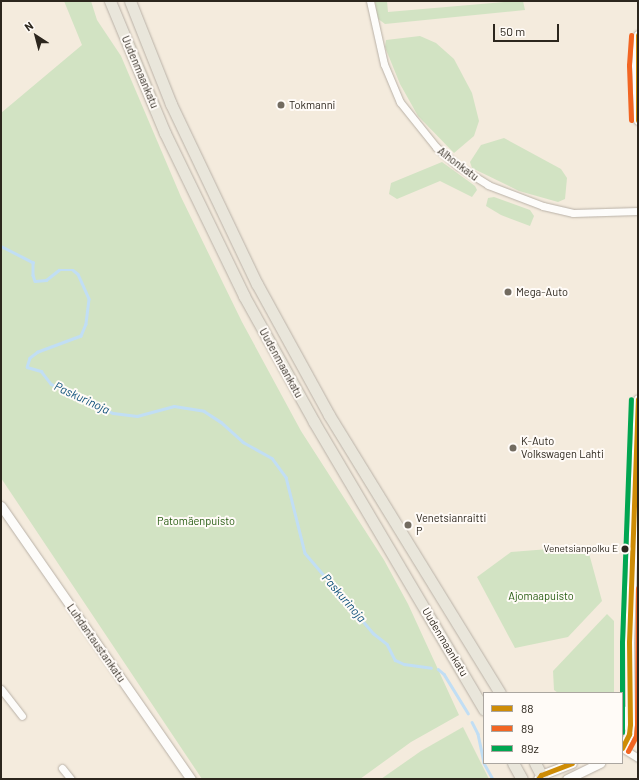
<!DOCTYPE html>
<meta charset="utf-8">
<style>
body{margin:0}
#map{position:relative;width:639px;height:780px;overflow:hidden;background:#f4ebdd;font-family:Barlow,sans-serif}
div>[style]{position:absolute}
.green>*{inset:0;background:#d2e3c3}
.stream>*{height:2.5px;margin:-1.25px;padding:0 1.25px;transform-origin:1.25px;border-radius:1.25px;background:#c1def4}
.roads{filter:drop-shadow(0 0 1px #b9b1a7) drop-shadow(0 0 1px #b9b1a7)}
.minor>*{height:7px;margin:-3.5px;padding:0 3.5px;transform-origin:3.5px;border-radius:3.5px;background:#fdfcfa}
.tertiary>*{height:9px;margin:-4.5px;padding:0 4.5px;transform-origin:4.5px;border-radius:4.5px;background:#fdfcfa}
.primary>*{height:11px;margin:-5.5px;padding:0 5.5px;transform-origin:5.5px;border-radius:5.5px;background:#e9e6db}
.bus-1>*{height:5px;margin:-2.5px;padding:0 2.5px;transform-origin:2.5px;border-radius:2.5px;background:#ce8c06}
.bus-2>*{height:5px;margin:-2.5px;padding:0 2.5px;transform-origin:2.5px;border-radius:2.5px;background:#f26522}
.bus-3>*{height:5px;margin:-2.5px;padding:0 2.5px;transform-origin:2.5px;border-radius:2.5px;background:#00a651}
.dots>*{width:11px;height:11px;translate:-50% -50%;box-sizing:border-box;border:2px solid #fffbf7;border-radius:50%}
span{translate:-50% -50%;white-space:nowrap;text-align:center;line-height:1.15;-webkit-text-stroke:4px #fffbf7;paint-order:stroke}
.bus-label{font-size:10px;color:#2c261d}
.right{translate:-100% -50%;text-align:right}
.street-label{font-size:11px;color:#2c261d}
.poi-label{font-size:11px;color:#2c261d}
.left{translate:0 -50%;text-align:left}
.park-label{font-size:11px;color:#265c11}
.water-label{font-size:12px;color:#094d78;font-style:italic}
.frame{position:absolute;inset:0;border:2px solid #2c261d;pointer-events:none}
.legend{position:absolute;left:483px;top:692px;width:140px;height:72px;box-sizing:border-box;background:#fffbf7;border:1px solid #aba6a0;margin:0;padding:5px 7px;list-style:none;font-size:12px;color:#2c261d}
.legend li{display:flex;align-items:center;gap:8px;height:20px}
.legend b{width:20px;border:1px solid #aba6a0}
.north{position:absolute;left:16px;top:16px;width:40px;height:40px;-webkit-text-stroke:3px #fffbf7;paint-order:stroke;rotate:324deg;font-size:11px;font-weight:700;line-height:16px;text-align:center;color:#2c261d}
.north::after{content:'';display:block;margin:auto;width:14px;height:18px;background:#2c261d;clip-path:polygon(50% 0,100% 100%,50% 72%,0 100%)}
.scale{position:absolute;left:493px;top:24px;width:66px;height:18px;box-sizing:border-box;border:2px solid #2c261d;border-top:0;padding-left:5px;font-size:12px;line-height:14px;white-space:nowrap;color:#2c261d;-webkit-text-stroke:3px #fffbf7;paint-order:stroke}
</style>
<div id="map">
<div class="green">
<div style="clip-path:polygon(64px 1px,91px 1px,97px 20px,121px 56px,181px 197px,242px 322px,301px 431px,384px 560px,408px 604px,459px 715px,411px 742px,360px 779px,202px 779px,1px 478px,1px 113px,82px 45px)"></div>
<div style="clip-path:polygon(375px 1px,387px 1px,388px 12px,515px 1px,523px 1px,525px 10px,385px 24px,377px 18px)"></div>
<div style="clip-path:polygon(420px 36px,436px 43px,454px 59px,472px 93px,479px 121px,474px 136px,454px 153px,418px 116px,400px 84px,385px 47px,386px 40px)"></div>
<div style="clip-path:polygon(504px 138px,561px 169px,567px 178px,565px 199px,558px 202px,519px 191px,472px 168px,470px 162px,481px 145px)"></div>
<div style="clip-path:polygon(442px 162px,475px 186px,477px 190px,472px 197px,440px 181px,397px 199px,389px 194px,391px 183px)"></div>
<div style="clip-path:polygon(494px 197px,530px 210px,534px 216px,530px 226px,501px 215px,486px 206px,488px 198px)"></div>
<div style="clip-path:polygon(587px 546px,602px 601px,568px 637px,515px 648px,477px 577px,511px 552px)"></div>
<div style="clip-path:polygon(607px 614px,614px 621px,614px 693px,558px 693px,554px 690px,553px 671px)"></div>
<div style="clip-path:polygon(463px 727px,489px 779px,381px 779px,421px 751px)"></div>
</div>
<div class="stream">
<div style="left:1px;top:246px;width:36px;rotate:27deg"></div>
<div style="left:33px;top:262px;width:13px;rotate:90deg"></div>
<div style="left:33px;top:275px;width:6px;rotate:72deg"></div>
<div style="left:35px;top:281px;width:11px;rotate:-5deg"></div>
<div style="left:46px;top:280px;width:16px;rotate:-38deg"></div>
<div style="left:59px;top:270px;width:14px"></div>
<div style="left:73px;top:270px;width:6px;rotate:39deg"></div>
<div style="left:78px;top:274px;width:27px;rotate:66deg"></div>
<div style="left:89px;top:299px;width:25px;rotate:97deg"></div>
<div style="left:86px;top:324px;width:13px;rotate:113deg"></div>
<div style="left:81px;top:336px;width:46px;rotate:159.6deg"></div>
<div style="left:38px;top:352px;width:10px;rotate:143deg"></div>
<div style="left:30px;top:358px;width:9px;rotate:108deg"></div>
<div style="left:27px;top:367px;width:15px;rotate:16deg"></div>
<div style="left:41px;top:371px;width:16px;rotate:52deg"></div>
<div style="left:51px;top:384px;width:68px;rotate:25.1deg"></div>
<div style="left:113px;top:413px;width:24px;rotate:7deg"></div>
<div style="left:137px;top:416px;width:38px;rotate:-15deg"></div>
<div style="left:174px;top:406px;width:30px;rotate:9deg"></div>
<div style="left:204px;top:411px;width:20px;rotate:33deg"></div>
<div style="left:221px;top:422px;width:30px;rotate:42deg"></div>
<div style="left:243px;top:442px;width:33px;rotate:29deg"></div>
<div style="left:272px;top:458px;width:24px;rotate:54deg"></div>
<div style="left:286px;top:477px;width:78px;rotate:76deg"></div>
<div style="left:305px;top:553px;width:105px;rotate:49.6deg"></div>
<div style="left:373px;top:633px;width:18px;rotate:38deg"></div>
<div style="left:387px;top:644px;width:18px;rotate:63deg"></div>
<div style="left:395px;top:660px;width:10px;rotate:24deg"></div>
<div style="left:404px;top:664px;width:27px;rotate:8deg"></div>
<div style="left:438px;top:669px;width:8px;rotate:40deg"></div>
<div style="left:444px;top:674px;width:46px;rotate:58.4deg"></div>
<div style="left:472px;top:722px;width:13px;rotate:63deg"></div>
<div style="left:478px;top:734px;width:29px;rotate:78deg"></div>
<div style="left:484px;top:763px;width:18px;rotate:61deg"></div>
</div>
<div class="roads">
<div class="minor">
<div style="left:370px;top:1px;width:65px;rotate:77.5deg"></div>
<div style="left:384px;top:64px;width:41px;rotate:67.2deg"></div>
<div style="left:400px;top:102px;width:58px;rotate:51.3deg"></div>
<div style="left:436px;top:147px;width:29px;rotate:41deg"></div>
<div style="left:458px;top:166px;width:36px;rotate:32deg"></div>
<div style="left:488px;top:185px;width:59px;rotate:20.9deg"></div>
<div style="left:543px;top:206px;width:31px;rotate:13deg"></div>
<div style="left:573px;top:213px;width:65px;rotate:-1.8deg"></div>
<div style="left:1px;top:689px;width:34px;rotate:52deg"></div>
<div style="left:622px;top:748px;width:19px;rotate:32deg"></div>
<div style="left:62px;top:768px;width:14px;rotate:51deg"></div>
</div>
<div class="tertiary">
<div style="left:638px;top:35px;width:30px;rotate:94deg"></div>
<div style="left:636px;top:65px;width:55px;rotate:87.9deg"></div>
<div style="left:1px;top:506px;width:333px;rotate:55.2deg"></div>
<div style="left:622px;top:726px;width:16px;rotate:-75deg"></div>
<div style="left:622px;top:748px;width:16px;rotate:-63deg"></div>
<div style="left:629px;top:734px;width:10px;rotate:-84deg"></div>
<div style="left:630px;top:724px;width:82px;rotate:-90.7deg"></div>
<div style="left:629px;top:642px;width:243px;rotate:-87.9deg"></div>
<div style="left:538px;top:779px;width:5px;rotate:-53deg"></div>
<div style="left:541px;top:775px;width:33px;rotate:-21deg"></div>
<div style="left:567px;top:779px;width:37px;rotate:-26deg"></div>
</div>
<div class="primary">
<div style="left:110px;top:1px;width:143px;rotate:67.4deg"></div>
<div style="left:165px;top:133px;width:181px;rotate:64.1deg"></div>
<div style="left:244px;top:296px;width:144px;rotate:60.9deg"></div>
<div style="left:314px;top:422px;width:334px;rotate:59.4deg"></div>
<div style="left:130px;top:1px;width:111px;rotate:68.3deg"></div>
<div style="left:171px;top:104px;width:199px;rotate:64.5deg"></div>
<div style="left:257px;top:284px;width:149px;rotate:61.2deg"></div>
<div style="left:329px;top:415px;width:326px;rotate:58.4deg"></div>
<div style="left:513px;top:763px;width:18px;rotate:61deg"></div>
<div style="left:535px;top:763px;width:18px;rotate:63deg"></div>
</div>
</div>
<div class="bus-1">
<div style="left:638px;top:35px;width:85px;rotate:90deg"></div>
<div style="left:622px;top:748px;width:16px;rotate:-63deg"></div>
<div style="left:629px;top:734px;width:10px;rotate:-84deg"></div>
<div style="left:630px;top:724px;width:82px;rotate:-90.7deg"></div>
<div style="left:629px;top:642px;width:243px;rotate:-87.9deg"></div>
<div style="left:538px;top:779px;width:5px;rotate:-53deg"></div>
<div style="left:541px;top:775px;width:33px;rotate:-21deg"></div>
</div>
<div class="bus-2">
<div style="left:631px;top:120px;width:55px;rotate:-92.1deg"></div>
<div style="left:629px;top:65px;width:30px;rotate:-86deg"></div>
<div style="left:628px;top:751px;width:17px;rotate:-62deg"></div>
<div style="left:636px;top:736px;width:11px;rotate:-85deg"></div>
<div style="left:637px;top:725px;width:137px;rotate:-89.6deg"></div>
</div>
<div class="bus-3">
<div style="left:622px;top:732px;width:90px;rotate:-90deg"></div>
<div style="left:622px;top:642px;width:243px;rotate:-87.9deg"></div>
</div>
<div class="dots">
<div style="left:281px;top:105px;background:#726b60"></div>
<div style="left:508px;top:292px;background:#726b60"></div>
<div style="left:513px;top:448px;background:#726b60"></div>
<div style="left:408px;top:525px;background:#726b60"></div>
<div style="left:625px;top:549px;background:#2c261d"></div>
</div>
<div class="bus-label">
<span class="right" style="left:618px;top:549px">Venetsianpolku E</span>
</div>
<div class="street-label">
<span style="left:140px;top:72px;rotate:67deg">Uudenmaankatu</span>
<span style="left:458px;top:164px;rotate:37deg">Alhonkatu</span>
<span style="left:281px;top:363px;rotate:61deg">Uudenmaankatu</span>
<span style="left:445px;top:642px;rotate:59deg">Uudenmaankatu</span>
<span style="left:96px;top:643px;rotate:55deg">Luhdantaustankatu</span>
</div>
<div class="poi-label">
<span class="left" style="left:289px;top:105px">Tokmanni</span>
<span class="left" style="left:516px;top:292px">Mega-Auto</span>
<span class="left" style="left:521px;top:448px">K-Auto<br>Volkswagen Lahti</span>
<span class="left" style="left:416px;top:525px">Venetsianraitti<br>P</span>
</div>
<div class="park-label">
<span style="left:196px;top:521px">Patomäenpuisto</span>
<span style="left:541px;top:596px">Ajomaapuisto</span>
</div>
<div class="water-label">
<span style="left:82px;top:398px;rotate:25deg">Paskurinoja</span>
<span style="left:344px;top:598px;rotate:49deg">Paskurinoja</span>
</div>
<div class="frame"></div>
<ul class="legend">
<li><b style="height:5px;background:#ce8c06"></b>88</li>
<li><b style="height:5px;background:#f26522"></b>89</li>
<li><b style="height:5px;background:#00a651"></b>89z</li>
</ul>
<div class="north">N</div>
<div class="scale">50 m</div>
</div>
